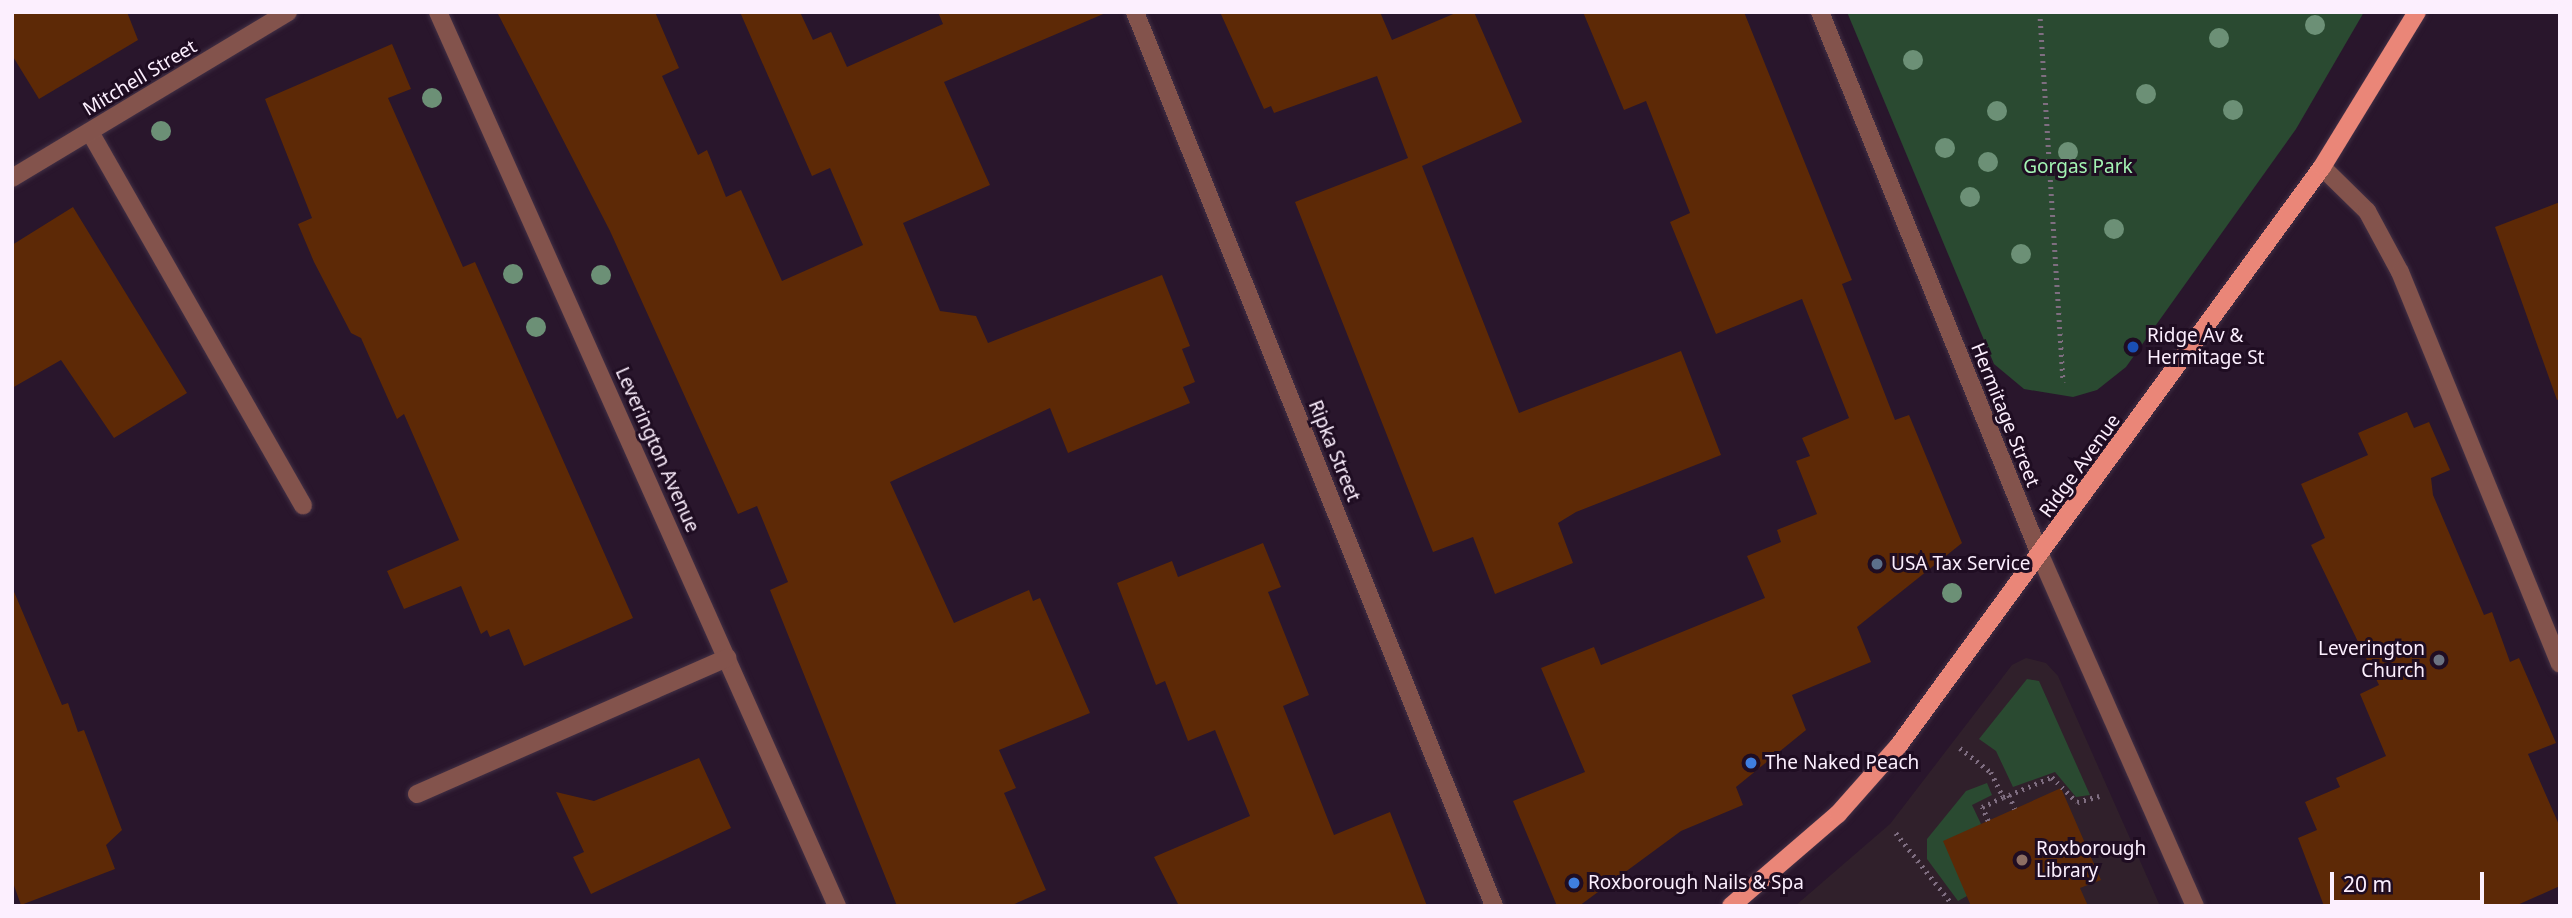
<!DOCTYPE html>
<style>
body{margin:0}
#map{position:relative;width:2572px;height:918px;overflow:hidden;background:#29162c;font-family:"Noto Sans",sans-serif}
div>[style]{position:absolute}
.commercial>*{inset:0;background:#30202b}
.green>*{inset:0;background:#2a4a31}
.building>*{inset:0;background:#5d2906}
.path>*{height:4.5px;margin-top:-2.25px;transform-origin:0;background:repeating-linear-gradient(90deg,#7f6e81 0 2px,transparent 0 7px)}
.roads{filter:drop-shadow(0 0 2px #423045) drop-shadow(0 0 2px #423045)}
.minor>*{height:18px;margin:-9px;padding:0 9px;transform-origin:9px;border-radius:9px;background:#83534c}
.major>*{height:18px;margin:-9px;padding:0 9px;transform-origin:9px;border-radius:9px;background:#ea8678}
.trees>*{width:20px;height:20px;margin:-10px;border-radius:50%;background:#6c9076}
.dots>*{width:19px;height:19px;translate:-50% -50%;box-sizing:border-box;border:4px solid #1f0d22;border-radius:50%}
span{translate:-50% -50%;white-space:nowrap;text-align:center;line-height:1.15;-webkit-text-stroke:6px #1f0d22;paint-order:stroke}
.street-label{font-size:19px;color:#fceffe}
.park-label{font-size:19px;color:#a3f3b3}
.poi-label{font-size:19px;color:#fceffe}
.left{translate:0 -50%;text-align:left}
.right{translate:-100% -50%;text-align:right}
.frame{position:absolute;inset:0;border:14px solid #fceffe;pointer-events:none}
.scale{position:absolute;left:2330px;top:872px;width:154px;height:32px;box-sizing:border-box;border:4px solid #fceffe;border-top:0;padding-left:9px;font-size:21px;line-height:24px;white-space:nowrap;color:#fceffe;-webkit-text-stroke:5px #1f0d22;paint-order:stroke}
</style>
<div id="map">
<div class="commercial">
<div style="clip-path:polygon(2026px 658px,2046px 663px,2058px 676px,2160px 906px,1795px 906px,1890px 824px,2012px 665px)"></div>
</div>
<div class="green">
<div style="clip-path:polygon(1847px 12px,2364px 12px,2296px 129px,2126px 367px,2097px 390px,2073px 397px,2024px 389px,1994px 364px)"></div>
<div style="clip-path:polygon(2027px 679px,2039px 681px,2090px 795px,2076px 797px,2055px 772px,2013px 787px,1996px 751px,1979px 739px)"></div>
<div style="clip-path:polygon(1987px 783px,1992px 795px,1972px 805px,1981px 824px,1967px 896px,1958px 901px,1927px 859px,1927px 839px,1966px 791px)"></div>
</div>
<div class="building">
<div style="clip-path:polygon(12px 12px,127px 12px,138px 40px,39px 99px,12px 55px)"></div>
<div style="clip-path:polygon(497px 12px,655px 12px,679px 68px,662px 76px,698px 155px,707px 150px,726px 197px,741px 190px,782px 281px,863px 245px,830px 168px,812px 176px,740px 12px,800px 12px,813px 40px,831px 32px,847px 67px,943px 24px,938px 12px,1108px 12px,944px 82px,990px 185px,903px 223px,940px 311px,976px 316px,988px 343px,1162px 275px,1190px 346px,1182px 349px,1195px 382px,1183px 387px,1190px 403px,1068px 453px,1050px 408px,890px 482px,954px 623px,1029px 590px,1033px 601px,1040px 598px,1090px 713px,999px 750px,1016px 788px,1004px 793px,1046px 890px,1010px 906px,897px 906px,770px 590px,788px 582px,757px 506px,738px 514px,610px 231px)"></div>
<div style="clip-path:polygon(1220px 12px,1380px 12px,1392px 40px,1458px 12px,1474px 12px,1522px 122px,1422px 166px,1519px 413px,1681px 351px,1721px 455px,1576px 512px,1558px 523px,1573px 563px,1495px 594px,1473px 537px,1433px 552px,1295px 202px,1408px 158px,1377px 76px,1274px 113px,1271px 106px,1264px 109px)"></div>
<div style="clip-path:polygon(1583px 12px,1744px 12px,1852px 280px,1842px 284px,1895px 420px,1909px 415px,1962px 543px,1857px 627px,1871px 662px,1792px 695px,1806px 730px,1736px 787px,1743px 805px,1681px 831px,1579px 906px,1557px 906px,1513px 801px,1585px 772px,1541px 668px,1594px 647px,1601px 665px,1765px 598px,1747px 556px,1781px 542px,1777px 530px,1817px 514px,1796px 461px,1810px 456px,1802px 438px,1849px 418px,1802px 299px,1716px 334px,1670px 222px,1690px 213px,1646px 101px,1624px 110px)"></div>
<div style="clip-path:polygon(392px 44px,411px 89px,388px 98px,463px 267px,475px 262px,633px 618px,524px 666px,509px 629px,490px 637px,487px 630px,481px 634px,461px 586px,404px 609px,387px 571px,459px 540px,404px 414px,397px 419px,361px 338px,351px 333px,314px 262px,298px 224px,312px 218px,265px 99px)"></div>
<div style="clip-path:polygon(2560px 202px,2560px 399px,2557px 400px,2495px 227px)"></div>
<div style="clip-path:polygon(73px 207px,187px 393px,114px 438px,61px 360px,12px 388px,12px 245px)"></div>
<div style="clip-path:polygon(2407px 412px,2414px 428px,2429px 422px,2450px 470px,2431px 478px,2433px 495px,2484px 615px,2492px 612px,2510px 662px,2519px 658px,2556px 743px,2528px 754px,2560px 827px,2560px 886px,2515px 906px,2324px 906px,2298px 838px,2317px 830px,2305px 802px,2340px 787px,2336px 778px,2386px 756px,2360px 694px,2379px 685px,2311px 545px,2325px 538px,2301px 484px,2368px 455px,2358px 433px)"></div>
<div style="clip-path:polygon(1263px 543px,1281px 587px,1268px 592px,1309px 695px,1283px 706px,1334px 835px,1390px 812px,1427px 906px,1179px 906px,1154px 857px,1250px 816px,1215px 730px,1188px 741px,1165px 681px,1156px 685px,1117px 583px,1172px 561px,1178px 577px)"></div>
<div style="clip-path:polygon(12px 587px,62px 705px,68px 703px,78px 732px,84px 730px,122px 830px,106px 845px,115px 869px,21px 905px,12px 880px)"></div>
<div style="clip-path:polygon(699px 758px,731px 828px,591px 894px,573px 857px,584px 852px,556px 792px,594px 801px)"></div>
<div style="clip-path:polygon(2061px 788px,2101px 880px,2080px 888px,2088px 906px,1971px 906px,1943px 841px)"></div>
</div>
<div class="path">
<div style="left:2040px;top:12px;width:371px;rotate:86.4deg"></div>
<div style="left:1960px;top:748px;width:39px;rotate:38deg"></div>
<div style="left:1991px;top:772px;width:28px;rotate:64deg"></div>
<div style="left:2009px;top:795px;width:47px;rotate:-22.7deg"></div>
<div style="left:2052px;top:777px;width:35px;rotate:45deg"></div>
<div style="left:2077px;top:802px;width:23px;rotate:-15deg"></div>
<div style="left:1988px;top:821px;width:15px;rotate:-113deg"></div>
<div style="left:1982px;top:807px;width:23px;rotate:-25deg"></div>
<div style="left:2003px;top:797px;width:6px;rotate:-18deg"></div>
<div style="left:2009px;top:795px;width:15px;rotate:67deg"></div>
<div style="left:1896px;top:833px;width:90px;rotate:51.7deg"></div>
</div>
<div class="roads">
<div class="minor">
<div style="left:438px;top:12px;width:979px;rotate:65.95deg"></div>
<div style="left:1135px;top:12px;width:963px;rotate:68.12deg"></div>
<div style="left:1820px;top:12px;width:588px;rotate:67.93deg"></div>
<div style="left:2041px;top:557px;width:381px;rotate:66.2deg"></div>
<div style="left:90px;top:132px;width:430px;rotate:60.3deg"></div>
<div style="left:2322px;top:167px;width:63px;rotate:44.4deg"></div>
<div style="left:2367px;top:211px;width:69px;rotate:61.6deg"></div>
<div style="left:2400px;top:272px;width:423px;rotate:67.8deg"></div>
<div style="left:12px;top:178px;width:322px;rotate:-31deg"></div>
<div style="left:417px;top:794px;width:339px;rotate:-23.7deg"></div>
</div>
<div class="major">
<div style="left:1731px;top:906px;width:141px;rotate:-40.7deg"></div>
<div style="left:1838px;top:814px;width:92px;rotate:-48.5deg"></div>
<div style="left:1899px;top:745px;width:716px;rotate:-53.8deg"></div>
<div style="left:2322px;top:167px;width:182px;rotate:-58.5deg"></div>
</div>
</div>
<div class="trees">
<div style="left:2315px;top:25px"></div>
<div style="left:2219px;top:38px"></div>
<div style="left:1913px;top:60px"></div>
<div style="left:2146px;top:94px"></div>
<div style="left:432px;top:98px"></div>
<div style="left:2233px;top:110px"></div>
<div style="left:1997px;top:111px"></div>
<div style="left:161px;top:131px"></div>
<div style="left:1945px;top:148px"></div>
<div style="left:2068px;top:152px"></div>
<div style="left:1988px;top:162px"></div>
<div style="left:1970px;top:197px"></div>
<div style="left:2114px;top:229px"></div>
<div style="left:2021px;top:254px"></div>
<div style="left:513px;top:274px"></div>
<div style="left:601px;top:275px"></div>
<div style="left:536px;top:327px"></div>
<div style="left:1952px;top:593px"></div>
</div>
<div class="dots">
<div style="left:2133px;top:347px;background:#1a4fb4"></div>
<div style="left:1877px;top:564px;background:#5c6f8a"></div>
<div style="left:2439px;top:660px;background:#6b7280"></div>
<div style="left:1751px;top:763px;background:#3f7fe0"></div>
<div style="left:2022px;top:860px;background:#8d6e63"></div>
<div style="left:1574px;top:883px;background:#3f7fe0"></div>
</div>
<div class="street-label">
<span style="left:140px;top:78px;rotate:-31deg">Mitchell Street</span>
<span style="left:2005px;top:415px;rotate:68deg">Hermitage Street</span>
<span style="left:657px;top:450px;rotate:66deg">Leverington Avenue</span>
<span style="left:1334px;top:451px;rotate:68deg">Ripka Street</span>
<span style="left:2080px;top:466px;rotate:-54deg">Ridge Avenue</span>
</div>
<div class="park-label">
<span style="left:2078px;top:167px">Gorgas Park</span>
</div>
<div class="poi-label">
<span class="left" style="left:2147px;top:347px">Ridge Av &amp;<br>Hermitage St</span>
<span class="left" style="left:1891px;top:564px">USA Tax Service</span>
<span class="right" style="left:2425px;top:660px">Leverington<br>Church</span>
<span class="left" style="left:1765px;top:763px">The Naked Peach</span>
<span class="left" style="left:2036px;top:860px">Roxborough<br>Library</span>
<span class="left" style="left:1588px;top:883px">Roxborough Nails &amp; Spa</span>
</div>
<div class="frame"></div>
<div class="scale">20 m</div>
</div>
